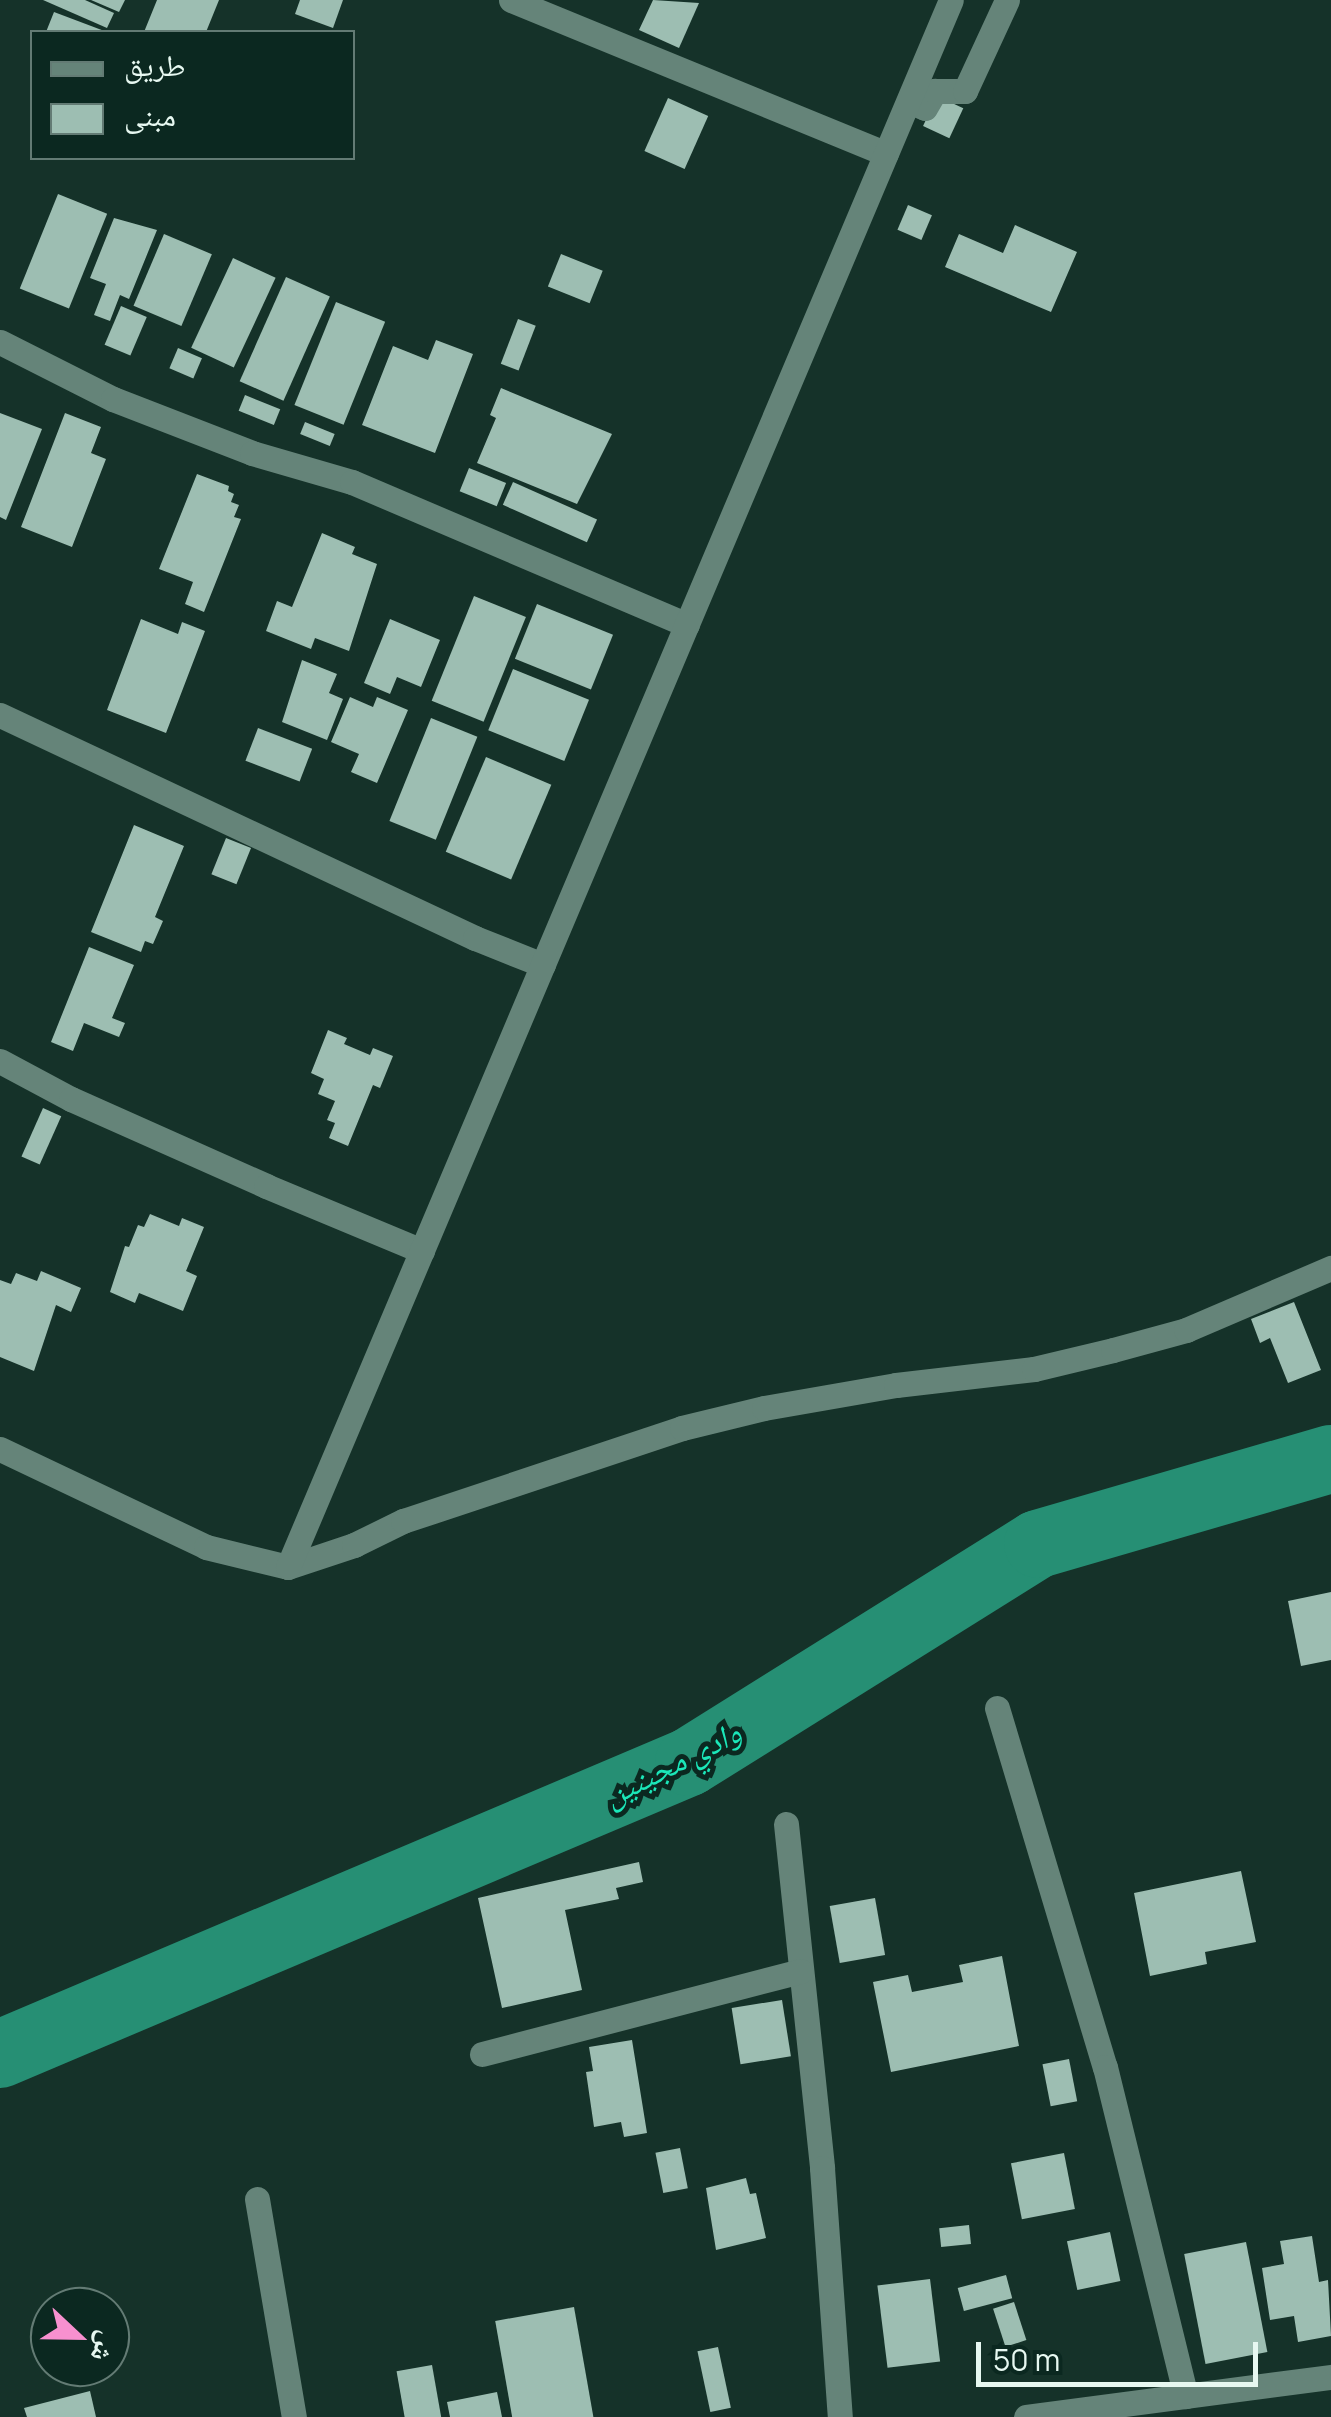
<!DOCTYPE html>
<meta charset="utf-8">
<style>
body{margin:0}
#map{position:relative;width:1331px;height:2417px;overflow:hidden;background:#153229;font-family:Manrope,"Noto Naskh Arabic",sans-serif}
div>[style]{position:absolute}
.river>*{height:68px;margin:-34px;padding:0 34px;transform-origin:34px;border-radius:34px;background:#268f74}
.building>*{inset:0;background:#9dbeb2;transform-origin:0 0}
.minor>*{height:25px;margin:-12.5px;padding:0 12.5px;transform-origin:12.5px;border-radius:12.5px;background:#658479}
span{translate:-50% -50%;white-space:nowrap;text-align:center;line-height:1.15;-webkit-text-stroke:10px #0b2820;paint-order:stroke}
.water-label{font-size:32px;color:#1be7b9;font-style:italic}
.legend{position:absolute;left:30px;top:30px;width:325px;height:130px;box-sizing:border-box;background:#0b2820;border:2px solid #637b74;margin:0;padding:12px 18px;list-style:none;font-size:30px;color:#e7f8f1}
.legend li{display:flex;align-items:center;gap:20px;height:50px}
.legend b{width:50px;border:2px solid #637b74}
.north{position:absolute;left:30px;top:2287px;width:100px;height:100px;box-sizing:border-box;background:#0b2820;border:2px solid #637b74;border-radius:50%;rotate:112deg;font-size:28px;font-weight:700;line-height:40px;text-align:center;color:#e7f8f1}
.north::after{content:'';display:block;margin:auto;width:35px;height:45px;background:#f790cf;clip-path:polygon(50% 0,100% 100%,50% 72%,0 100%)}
.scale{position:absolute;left:976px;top:2342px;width:282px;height:45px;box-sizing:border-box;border:5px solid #e7f8f1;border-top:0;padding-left:12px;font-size:30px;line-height:35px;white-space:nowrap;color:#e7f8f1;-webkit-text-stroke:8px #0b2820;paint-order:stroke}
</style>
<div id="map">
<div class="river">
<div style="left:0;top:2054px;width:748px;rotate:-22.97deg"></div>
<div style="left:689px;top:1762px;width:411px;rotate:-32deg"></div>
<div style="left:1038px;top:1544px;width:305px;rotate:-16.2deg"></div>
</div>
<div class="building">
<div style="clip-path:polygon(43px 0,85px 0,114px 13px,107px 28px)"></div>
<div style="clip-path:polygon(91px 0,125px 0,119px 12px)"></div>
<div style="clip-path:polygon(157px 0,219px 0,206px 32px,144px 32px)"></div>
<div style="clip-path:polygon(300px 0,343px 0,333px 28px,295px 14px)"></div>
<div style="clip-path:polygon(653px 0,699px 3px,679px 48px,639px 30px)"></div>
<div style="clip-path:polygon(54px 12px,107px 32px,46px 32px)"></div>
<div style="left:937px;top:96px;width:29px;height:33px;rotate:25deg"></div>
<div style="left:668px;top:98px;width:44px;height:58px;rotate:24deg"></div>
<div style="left:58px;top:194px;width:53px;height:102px;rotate:22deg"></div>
<div style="left:908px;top:205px;width:26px;height:27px;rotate:23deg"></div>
<div style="clip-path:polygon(114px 218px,157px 230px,129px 299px,120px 295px,110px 321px,94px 315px,106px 284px,90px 278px)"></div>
<div style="clip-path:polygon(1015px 225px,1077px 252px,1051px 312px,945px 267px,959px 234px,1003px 253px)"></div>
<div style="left:164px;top:234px;width:52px;height:78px;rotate:23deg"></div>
<div style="left:561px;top:254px;width:45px;height:35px;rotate:22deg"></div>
<div style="left:233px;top:258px;width:47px;height:99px;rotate:25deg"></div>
<div style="left:286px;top:277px;width:48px;height:114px;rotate:24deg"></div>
<div style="left:336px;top:302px;width:53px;height:111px;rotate:22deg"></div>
<div style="left:121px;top:306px;width:28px;height:42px;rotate:23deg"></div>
<div style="left:518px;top:319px;width:19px;height:48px;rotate:21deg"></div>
<div style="clip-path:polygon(436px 340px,473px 354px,435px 453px,362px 425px,393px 346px,428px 360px)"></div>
<div style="left:178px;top:348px;width:26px;height:22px;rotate:23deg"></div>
<div style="clip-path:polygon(501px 388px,612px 434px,577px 504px,477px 463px,496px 418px,490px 415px)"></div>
<div style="left:245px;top:395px;width:38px;height:17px;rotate:22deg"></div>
<div style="clip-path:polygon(0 413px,42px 429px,6px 520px,0 517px)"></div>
<div style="clip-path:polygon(65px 413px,101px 427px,91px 453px,106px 459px,72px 547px,21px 527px)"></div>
<div style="left:305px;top:422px;width:32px;height:13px;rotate:22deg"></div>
<div style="left:469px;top:468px;width:40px;height:25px;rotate:22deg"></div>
<div style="clip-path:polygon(197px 474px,229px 486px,228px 491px,234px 494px,231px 502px,239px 505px,234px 517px,241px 519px,204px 612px,185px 604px,193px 582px,159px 569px)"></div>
<div style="left:513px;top:482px;width:92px;height:25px;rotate:24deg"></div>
<div style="clip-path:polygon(322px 533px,355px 547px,352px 554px,377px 564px,349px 651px,315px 638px,311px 649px,266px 631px,277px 601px,292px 607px)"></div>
<div style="left:474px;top:596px;width:56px;height:113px;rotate:22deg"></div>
<div style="left:537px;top:604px;width:82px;height:59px;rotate:22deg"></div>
<div style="clip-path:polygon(141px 619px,178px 634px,182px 622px,205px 631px,166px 733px,107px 710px)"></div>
<div style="clip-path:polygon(390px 619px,440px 640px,421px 687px,397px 677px,390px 694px,364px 683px)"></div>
<div style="clip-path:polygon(302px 660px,337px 674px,329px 693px,343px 699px,327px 740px,282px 722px)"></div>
<div style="left:513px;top:669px;width:82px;height:66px;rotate:22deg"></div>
<div style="clip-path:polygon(350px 697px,373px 707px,377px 697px,408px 710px,377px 783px,351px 772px,359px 754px,331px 742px)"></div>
<div style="left:431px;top:718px;width:50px;height:111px;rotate:22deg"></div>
<div style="left:258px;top:728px;width:58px;height:35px;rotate:21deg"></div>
<div style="left:486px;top:757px;width:71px;height:103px;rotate:23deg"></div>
<div style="clip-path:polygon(134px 825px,184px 846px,155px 917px,163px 921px,153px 944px,145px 941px,141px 952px,91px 932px)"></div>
<div style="left:226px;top:838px;width:27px;height:39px;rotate:22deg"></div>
<div style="clip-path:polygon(89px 947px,134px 965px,112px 1018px,125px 1023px,119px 1037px,84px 1023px,73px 1051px,51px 1042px)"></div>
<div style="clip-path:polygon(328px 1030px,347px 1038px,344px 1044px,370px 1055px,373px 1048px,393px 1056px,380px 1088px,373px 1085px,348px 1146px,329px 1138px,335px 1123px,327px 1120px,335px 1101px,318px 1094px,324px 1079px,311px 1073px)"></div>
<div style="left:43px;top:1108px;width:20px;height:53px;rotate:24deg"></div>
<div style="clip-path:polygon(150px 1214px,179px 1226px,182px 1218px,204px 1227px,186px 1271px,197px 1276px,183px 1311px,139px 1293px,135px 1303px,110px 1292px,125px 1246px,129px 1247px,138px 1225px,144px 1227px)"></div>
<div style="clip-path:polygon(41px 1271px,81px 1288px,71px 1312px,56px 1305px,34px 1371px,0 1357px,0 1280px,11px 1284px,16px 1273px,37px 1281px)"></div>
<div style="clip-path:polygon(1294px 1302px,1321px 1370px,1288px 1383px,1270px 1338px,1260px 1343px,1251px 1319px)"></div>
<div style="clip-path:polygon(1331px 1592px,1331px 1660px,1301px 1666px,1288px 1601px)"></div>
<div style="clip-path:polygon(639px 1862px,643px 1882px,616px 1888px,619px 1899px,565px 1910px,582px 1990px,502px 2008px,478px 1898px)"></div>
<div style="clip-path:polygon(1241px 1871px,1256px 1942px,1205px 1952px,1207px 1964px,1150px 1976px,1134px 1893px)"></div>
<div style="left:875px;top:1898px;width:58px;height:46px;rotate:80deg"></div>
<div style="clip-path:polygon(1002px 1956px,1019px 2046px,891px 2072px,873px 1982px,908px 1975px,912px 1992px,963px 1982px,959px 1965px)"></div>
<div style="left:782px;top:2000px;width:57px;height:51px;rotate:81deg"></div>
<div style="clip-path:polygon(632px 2040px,647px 2133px,624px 2137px,621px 2122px,594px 2127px,586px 2072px,593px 2071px,589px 2047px)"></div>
<div style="left:1069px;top:2059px;width:43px;height:27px;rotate:79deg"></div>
<div style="left:680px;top:2148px;width:41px;height:25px;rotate:79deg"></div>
<div style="left:1064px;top:2153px;width:57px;height:54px;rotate:79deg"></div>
<div style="clip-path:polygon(746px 2178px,750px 2194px,756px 2193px,766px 2238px,716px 2250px,706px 2188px)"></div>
<div style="left:969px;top:2225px;width:19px;height:30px;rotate:84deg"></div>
<div style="left:1110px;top:2232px;width:50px;height:44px;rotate:78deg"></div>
<div style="clip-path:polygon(1312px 2236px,1319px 2282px,1328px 2280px,1331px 2336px,1298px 2342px,1294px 2316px,1270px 2320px,1262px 2268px,1284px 2264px,1280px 2241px)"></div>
<div style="left:1246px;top:2242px;width:112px;height:63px;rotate:79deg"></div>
<div style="left:1006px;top:2275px;width:24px;height:50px;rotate:75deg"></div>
<div style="left:930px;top:2279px;width:83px;height:53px;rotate:83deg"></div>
<div style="left:1014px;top:2302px;width:40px;height:22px;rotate:72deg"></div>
<div style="left:574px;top:2307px;width:112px;height:80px;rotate:80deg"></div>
<div style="left:718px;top:2347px;width:62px;height:21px;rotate:78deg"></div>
<div style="left:432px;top:2365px;width:53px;height:36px;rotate:80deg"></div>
<div style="clip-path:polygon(90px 2391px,96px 2417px,27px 2417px,24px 2408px)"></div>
<div style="clip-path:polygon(497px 2392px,502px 2417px,450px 2417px,447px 2402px)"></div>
</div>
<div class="minor">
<div style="left:511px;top:0;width:405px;rotate:22.3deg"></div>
<div style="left:909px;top:101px;width:17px;rotate:24deg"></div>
<div style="left:925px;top:108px;width:20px;rotate:-60deg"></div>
<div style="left:935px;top:91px;width:30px"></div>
<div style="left:965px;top:91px;width:100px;rotate:-65.2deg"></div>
<div style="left:0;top:342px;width:127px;rotate:26.8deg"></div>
<div style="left:113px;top:399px;width:149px;rotate:21.2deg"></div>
<div style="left:252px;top:453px;width:104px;rotate:16.2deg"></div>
<div style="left:352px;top:482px;width:364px;rotate:23.1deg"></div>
<div style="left:0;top:715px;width:525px;rotate:25.15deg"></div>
<div style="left:475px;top:938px;width:73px;rotate:21.7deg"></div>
<div style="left:0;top:1061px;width:81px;rotate:28.2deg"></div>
<div style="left:71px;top:1099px;width:214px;rotate:24deg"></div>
<div style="left:266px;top:1186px;width:169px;rotate:22.6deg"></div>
<div style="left:0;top:1449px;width:228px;rotate:25.4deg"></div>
<div style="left:206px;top:1547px;width:84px;rotate:13.7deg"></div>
<div style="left:288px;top:1567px;width:70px;rotate:-18.4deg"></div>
<div style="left:354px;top:1545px;width:55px;rotate:-26.1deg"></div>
<div style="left:403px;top:1521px;width:294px;rotate:-18.4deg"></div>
<div style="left:682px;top:1428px;width:84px;rotate:-13.7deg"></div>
<div style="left:764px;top:1408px;width:134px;rotate:-9.9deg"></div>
<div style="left:896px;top:1385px;width:139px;rotate:-6.6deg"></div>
<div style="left:1034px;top:1369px;width:81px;rotate:-13.5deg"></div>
<div style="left:1113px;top:1350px;width:76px;rotate:-15.3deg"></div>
<div style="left:1186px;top:1330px;width:158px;rotate:-23.2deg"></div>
<div style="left:288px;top:1567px;width:1701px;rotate:-67.07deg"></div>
<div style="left:997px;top:1708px;width:375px;rotate:73.3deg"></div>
<div style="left:1105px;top:2067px;width:339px;rotate:76.2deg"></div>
<div style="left:786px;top:1824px;width:346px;rotate:84deg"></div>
<div style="left:822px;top:2168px;width:250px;rotate:85.9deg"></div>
<div style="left:482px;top:2054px;width:329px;rotate:-14.6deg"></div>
<div style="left:257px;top:2199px;width:221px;rotate:80.4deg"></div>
<div style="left:1026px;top:2417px;width:308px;rotate:-7.5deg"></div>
</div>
<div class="water-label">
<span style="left:672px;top:1763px;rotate:-27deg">وادي مجينين</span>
</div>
<ul class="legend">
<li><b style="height:12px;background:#658479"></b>طريق</li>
<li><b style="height:28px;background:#9dbeb2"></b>مبنى</li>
</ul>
<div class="north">ش</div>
<div class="scale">50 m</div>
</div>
